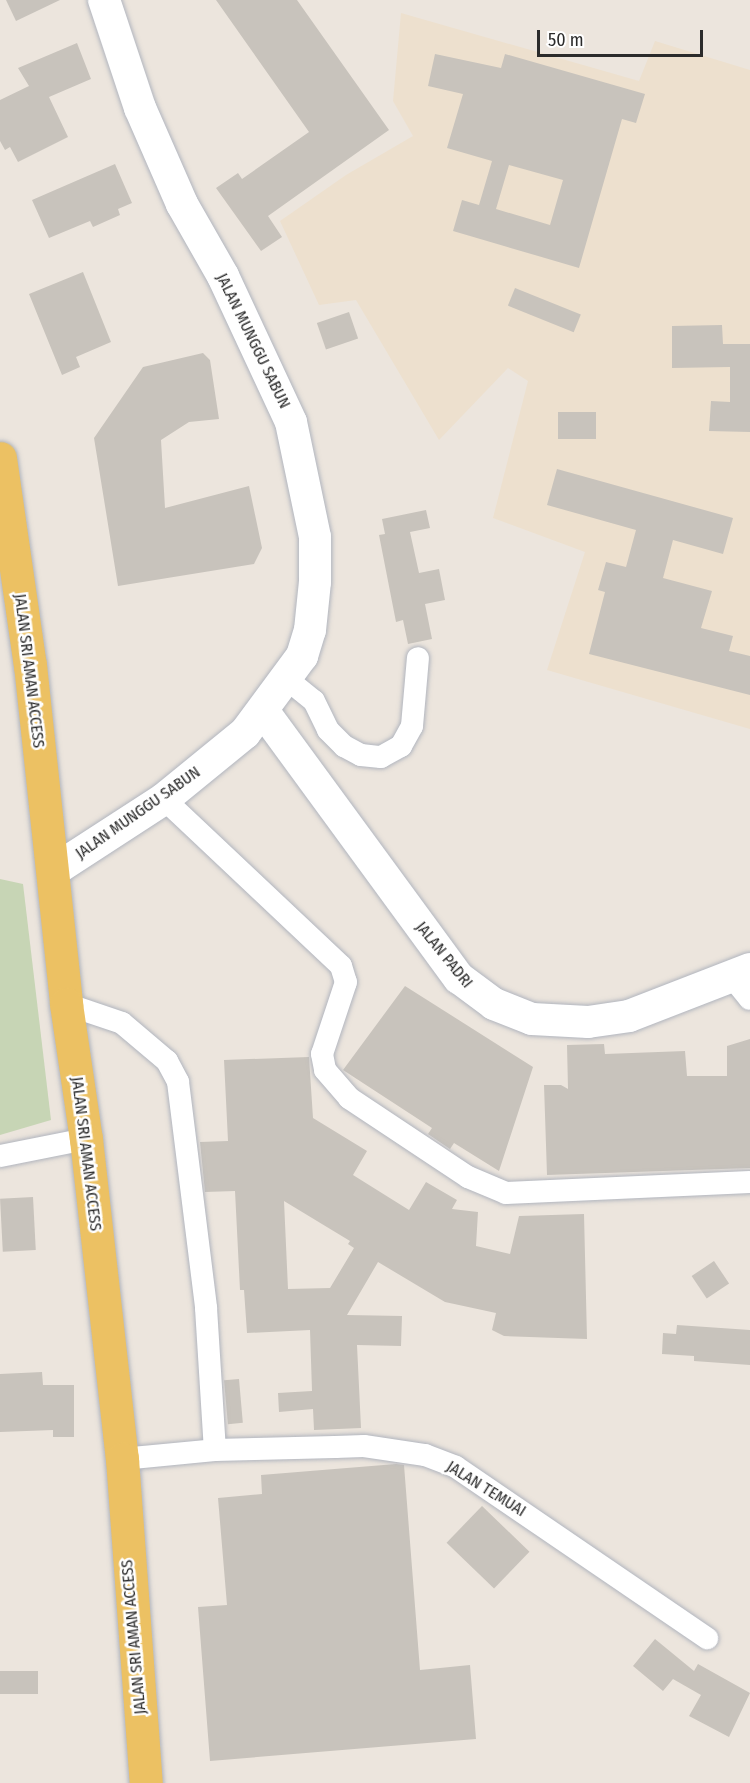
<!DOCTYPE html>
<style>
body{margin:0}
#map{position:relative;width:750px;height:1783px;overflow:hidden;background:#ece5dd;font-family:"Fira Sans Condensed",sans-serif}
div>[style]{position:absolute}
.education>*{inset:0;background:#ede0ce}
.cemetery>*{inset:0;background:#c7d5b5}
.building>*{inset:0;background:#c8c3bc;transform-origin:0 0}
.roads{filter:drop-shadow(0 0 2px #b1b5be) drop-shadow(0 0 2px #b1b5be)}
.street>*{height:22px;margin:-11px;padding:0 11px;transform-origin:11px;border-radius:11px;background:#fff}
.secondary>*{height:32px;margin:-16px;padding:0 16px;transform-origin:16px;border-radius:16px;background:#fff}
.primary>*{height:33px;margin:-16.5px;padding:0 16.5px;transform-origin:16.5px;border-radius:16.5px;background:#ecc163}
span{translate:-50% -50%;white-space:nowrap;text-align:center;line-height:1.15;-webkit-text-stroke:5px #fff;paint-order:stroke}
.street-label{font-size:16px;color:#2b2b2b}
.scale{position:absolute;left:537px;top:30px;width:166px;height:27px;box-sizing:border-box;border:3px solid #2b2b2b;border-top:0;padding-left:8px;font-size:18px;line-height:21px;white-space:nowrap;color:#2b2b2b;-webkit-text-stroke:4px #fff;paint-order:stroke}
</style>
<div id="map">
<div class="education">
<div style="clip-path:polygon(401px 13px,639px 81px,655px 41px,750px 70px,750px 729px,547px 670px,585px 552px,493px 518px,528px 381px,508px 368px,439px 440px,356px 300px,319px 305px,280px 221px,346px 175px,413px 136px,393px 101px)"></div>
</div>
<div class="cemetery">
<div style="clip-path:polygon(0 879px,23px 884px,51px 1120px,0 1135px)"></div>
</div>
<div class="building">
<div style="clip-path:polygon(6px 0,60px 0,16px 21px)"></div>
<div style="clip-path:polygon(216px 0,297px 0,389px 130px,268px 216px,282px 237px,261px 251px,216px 188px,238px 173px,242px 179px,309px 132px)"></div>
<div style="clip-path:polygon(77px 43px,91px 79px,49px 97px,68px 137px,18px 162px,10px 147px,5px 150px,0 141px,0 100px,29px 86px,18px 68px)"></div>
<div style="clip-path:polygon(evenodd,435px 54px,501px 68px,505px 54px,645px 94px,636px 123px,622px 119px,579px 268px,453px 231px,462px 200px,479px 205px,492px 161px,447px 148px,463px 94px,428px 86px,435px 54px,509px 165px,563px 180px,550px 225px,496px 209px,509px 165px)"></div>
<div style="clip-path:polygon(115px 164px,132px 203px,118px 209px,120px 215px,93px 227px,90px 221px,49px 238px,32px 200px)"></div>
<div style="clip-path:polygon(83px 272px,111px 342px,76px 357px,80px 367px,62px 375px,29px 294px)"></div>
<div style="left:515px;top:288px;width:71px;height:19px;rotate:22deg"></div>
<div style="left:349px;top:312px;width:28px;height:34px;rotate:71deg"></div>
<div style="clip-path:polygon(722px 325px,723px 344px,750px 344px,750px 432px,709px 431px,711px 401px,730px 402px,730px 367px,672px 368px,672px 326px)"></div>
<div style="clip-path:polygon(203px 353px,210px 360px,219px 419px,189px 422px,161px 440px,165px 508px,249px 486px,262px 548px,254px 564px,118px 586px,94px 438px,143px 367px)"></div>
<div style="left:558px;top:412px;width:38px;height:27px"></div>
<div style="clip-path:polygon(557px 469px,733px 518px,723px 554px,673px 540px,663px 578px,712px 591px,701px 628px,733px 636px,729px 651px,750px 656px,750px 695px,589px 654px,605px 592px,598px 590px,606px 562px,626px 567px,636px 530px,547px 505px)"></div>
<div style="clip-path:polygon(426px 510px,430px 528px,410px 532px,419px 573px,439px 569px,445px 600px,425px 604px,432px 639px,408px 644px,403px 620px,396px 622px,379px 535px,385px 534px,382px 519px)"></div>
<div style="clip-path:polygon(405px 986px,533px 1067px,499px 1171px,454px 1143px,450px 1149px,428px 1134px,432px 1128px,343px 1070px)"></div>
<div style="clip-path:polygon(750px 1039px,750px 1168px,547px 1175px,544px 1085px,561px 1085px,568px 1089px,567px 1045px,604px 1044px,605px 1054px,685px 1051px,687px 1076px,727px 1076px,727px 1046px)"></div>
<div style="clip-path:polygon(evenodd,309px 1057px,313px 1118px,367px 1151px,353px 1175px,409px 1210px,426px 1182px,457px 1200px,452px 1209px,478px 1212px,476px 1246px,510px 1254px,519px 1216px,584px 1214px,587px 1339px,504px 1336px,492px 1330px,496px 1313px,445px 1302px,378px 1262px,347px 1315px,402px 1316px,401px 1346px,357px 1345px,361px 1428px,314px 1430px,313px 1409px,279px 1412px,278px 1393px,312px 1391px,310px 1330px,247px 1333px,244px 1290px,240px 1290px,235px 1191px,205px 1192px,200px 1142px,228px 1141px,224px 1060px,309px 1057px,284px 1201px,350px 1241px,348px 1244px,354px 1248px,330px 1288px,288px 1289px,284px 1201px)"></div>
<div style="left:33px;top:1197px;width:53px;height:33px;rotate:87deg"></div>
<div style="left:714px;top:1261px;width:27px;height:27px;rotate:56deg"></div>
<div style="clip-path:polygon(677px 1325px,750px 1330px,750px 1365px,694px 1361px,694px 1356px,662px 1354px,663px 1333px,676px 1334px)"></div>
<div style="clip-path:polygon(42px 1372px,43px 1385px,74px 1385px,74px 1437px,53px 1437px,53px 1430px,0 1432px,0 1374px)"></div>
<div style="left:239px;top:1379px;width:44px;height:15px;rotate:85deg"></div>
<div style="clip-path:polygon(396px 1464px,404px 1465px,420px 1670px,470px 1665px,476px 1739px,210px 1761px,198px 1607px,227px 1605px,218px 1498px,262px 1494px,261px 1475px)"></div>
<div style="left:482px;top:1506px;width:66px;height:51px;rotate:44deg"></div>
<div style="clip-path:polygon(655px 1639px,694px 1671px,698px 1664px,750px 1693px,729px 1737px,689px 1716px,701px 1695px,673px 1679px,663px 1691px,633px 1666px)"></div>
<div style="left:0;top:1671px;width:38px;height:23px"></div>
</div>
<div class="roads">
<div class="street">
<div style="left:288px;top:680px;width:33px;rotate:39deg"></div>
<div style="left:314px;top:701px;width:32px;rotate:64deg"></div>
<div style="left:328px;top:730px;width:23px;rotate:45deg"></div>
<div style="left:344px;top:746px;width:19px;rotate:28deg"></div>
<div style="left:361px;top:755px;width:20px;rotate:6deg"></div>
<div style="left:381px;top:757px;width:23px;rotate:-29deg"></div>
<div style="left:401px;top:746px;width:23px;rotate:-61deg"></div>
<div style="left:412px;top:726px;width:68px;rotate:-85deg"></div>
<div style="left:164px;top:799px;width:243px;rotate:43.3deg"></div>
<div style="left:341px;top:966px;width:17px;rotate:73deg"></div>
<div style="left:346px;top:982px;width:76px;rotate:108.4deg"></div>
<div style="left:322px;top:1054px;width:16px;rotate:79deg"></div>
<div style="left:325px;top:1070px;width:37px;rotate:49deg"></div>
<div style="left:349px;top:1098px;width:143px;rotate:33.6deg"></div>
<div style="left:468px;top:1177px;width:41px;rotate:22.8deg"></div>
<div style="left:506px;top:1193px;width:244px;rotate:-2.6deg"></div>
<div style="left:732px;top:977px;width:28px;rotate:51deg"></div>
<div style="left:66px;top:1004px;width:59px;rotate:18.7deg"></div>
<div style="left:122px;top:1023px;width:59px;rotate:40.2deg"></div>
<div style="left:167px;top:1061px;width:24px;rotate:62deg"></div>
<div style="left:178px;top:1082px;width:228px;rotate:82.9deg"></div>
<div style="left:206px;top:1308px;width:142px;rotate:86.4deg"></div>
<div style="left:0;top:1156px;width:88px;rotate:-11.2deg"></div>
<div style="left:122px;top:1459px;width:93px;rotate:-5.5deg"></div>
<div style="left:215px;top:1450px;width:120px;rotate:-1.4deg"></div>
<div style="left:335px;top:1447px;width:29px;rotate:-2deg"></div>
<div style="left:364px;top:1446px;width:62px;rotate:8.4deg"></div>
<div style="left:425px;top:1455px;width:33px;rotate:21deg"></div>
<div style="left:456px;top:1467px;width:304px;rotate:34.3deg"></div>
</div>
<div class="secondary">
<div style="left:264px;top:712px;width:330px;rotate:53.8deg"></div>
<div style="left:459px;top:978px;width:44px;rotate:36.6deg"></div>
<div style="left:494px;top:1004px;width:41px;rotate:21.5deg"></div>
<div style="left:532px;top:1019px;width:56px;rotate:3.1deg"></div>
<div style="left:588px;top:1022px;width:41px;rotate:-8.3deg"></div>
<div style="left:629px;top:1016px;width:130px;rotate:-21.2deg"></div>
<div style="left:53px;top:871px;width:132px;rotate:-33deg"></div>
<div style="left:164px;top:799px;width:104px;rotate:-39.2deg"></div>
<div style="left:245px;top:733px;width:96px;rotate:-53.5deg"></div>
<div style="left:302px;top:656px;width:27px;rotate:-73deg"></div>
<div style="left:310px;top:630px;width:48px;rotate:-84.1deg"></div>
<div style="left:315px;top:582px;width:45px;rotate:-90deg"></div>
<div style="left:315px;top:537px;width:117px;rotate:-101.8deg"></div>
<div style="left:291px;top:422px;width:161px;rotate:-115deg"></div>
<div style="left:223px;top:276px;width:83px;rotate:-119.7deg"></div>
<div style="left:182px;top:204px;width:105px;rotate:-113.6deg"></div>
<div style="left:140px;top:108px;width:114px;rotate:-108.4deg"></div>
</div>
<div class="primary">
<div style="left:0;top:458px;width:209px;rotate:81.8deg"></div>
<div style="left:30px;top:665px;width:341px;rotate:83.9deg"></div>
<div style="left:66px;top:1004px;width:136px;rotate:81.6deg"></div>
<div style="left:86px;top:1139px;width:322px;rotate:83.6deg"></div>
<div style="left:122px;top:1459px;width:325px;rotate:85.8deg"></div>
</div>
</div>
<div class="street-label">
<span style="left:253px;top:341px;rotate:64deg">JALAN MUNGGU SABUN</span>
<span style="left:29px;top:671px;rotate:83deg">JALAN SRI AMAN ACCESS</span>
<span style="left:138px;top:813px;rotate:-35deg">JALAN MUNGGU SABUN</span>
<span style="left:444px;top:955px;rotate:51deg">JALAN PADRI</span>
<span style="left:86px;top:1154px;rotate:83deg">JALAN SRI AMAN ACCESS</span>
<span style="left:486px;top:1489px;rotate:32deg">JALAN TEMUAI</span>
<span style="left:134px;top:1637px;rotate:-95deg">JALAN SRI AMAN ACCESS</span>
</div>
<div class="scale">50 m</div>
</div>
